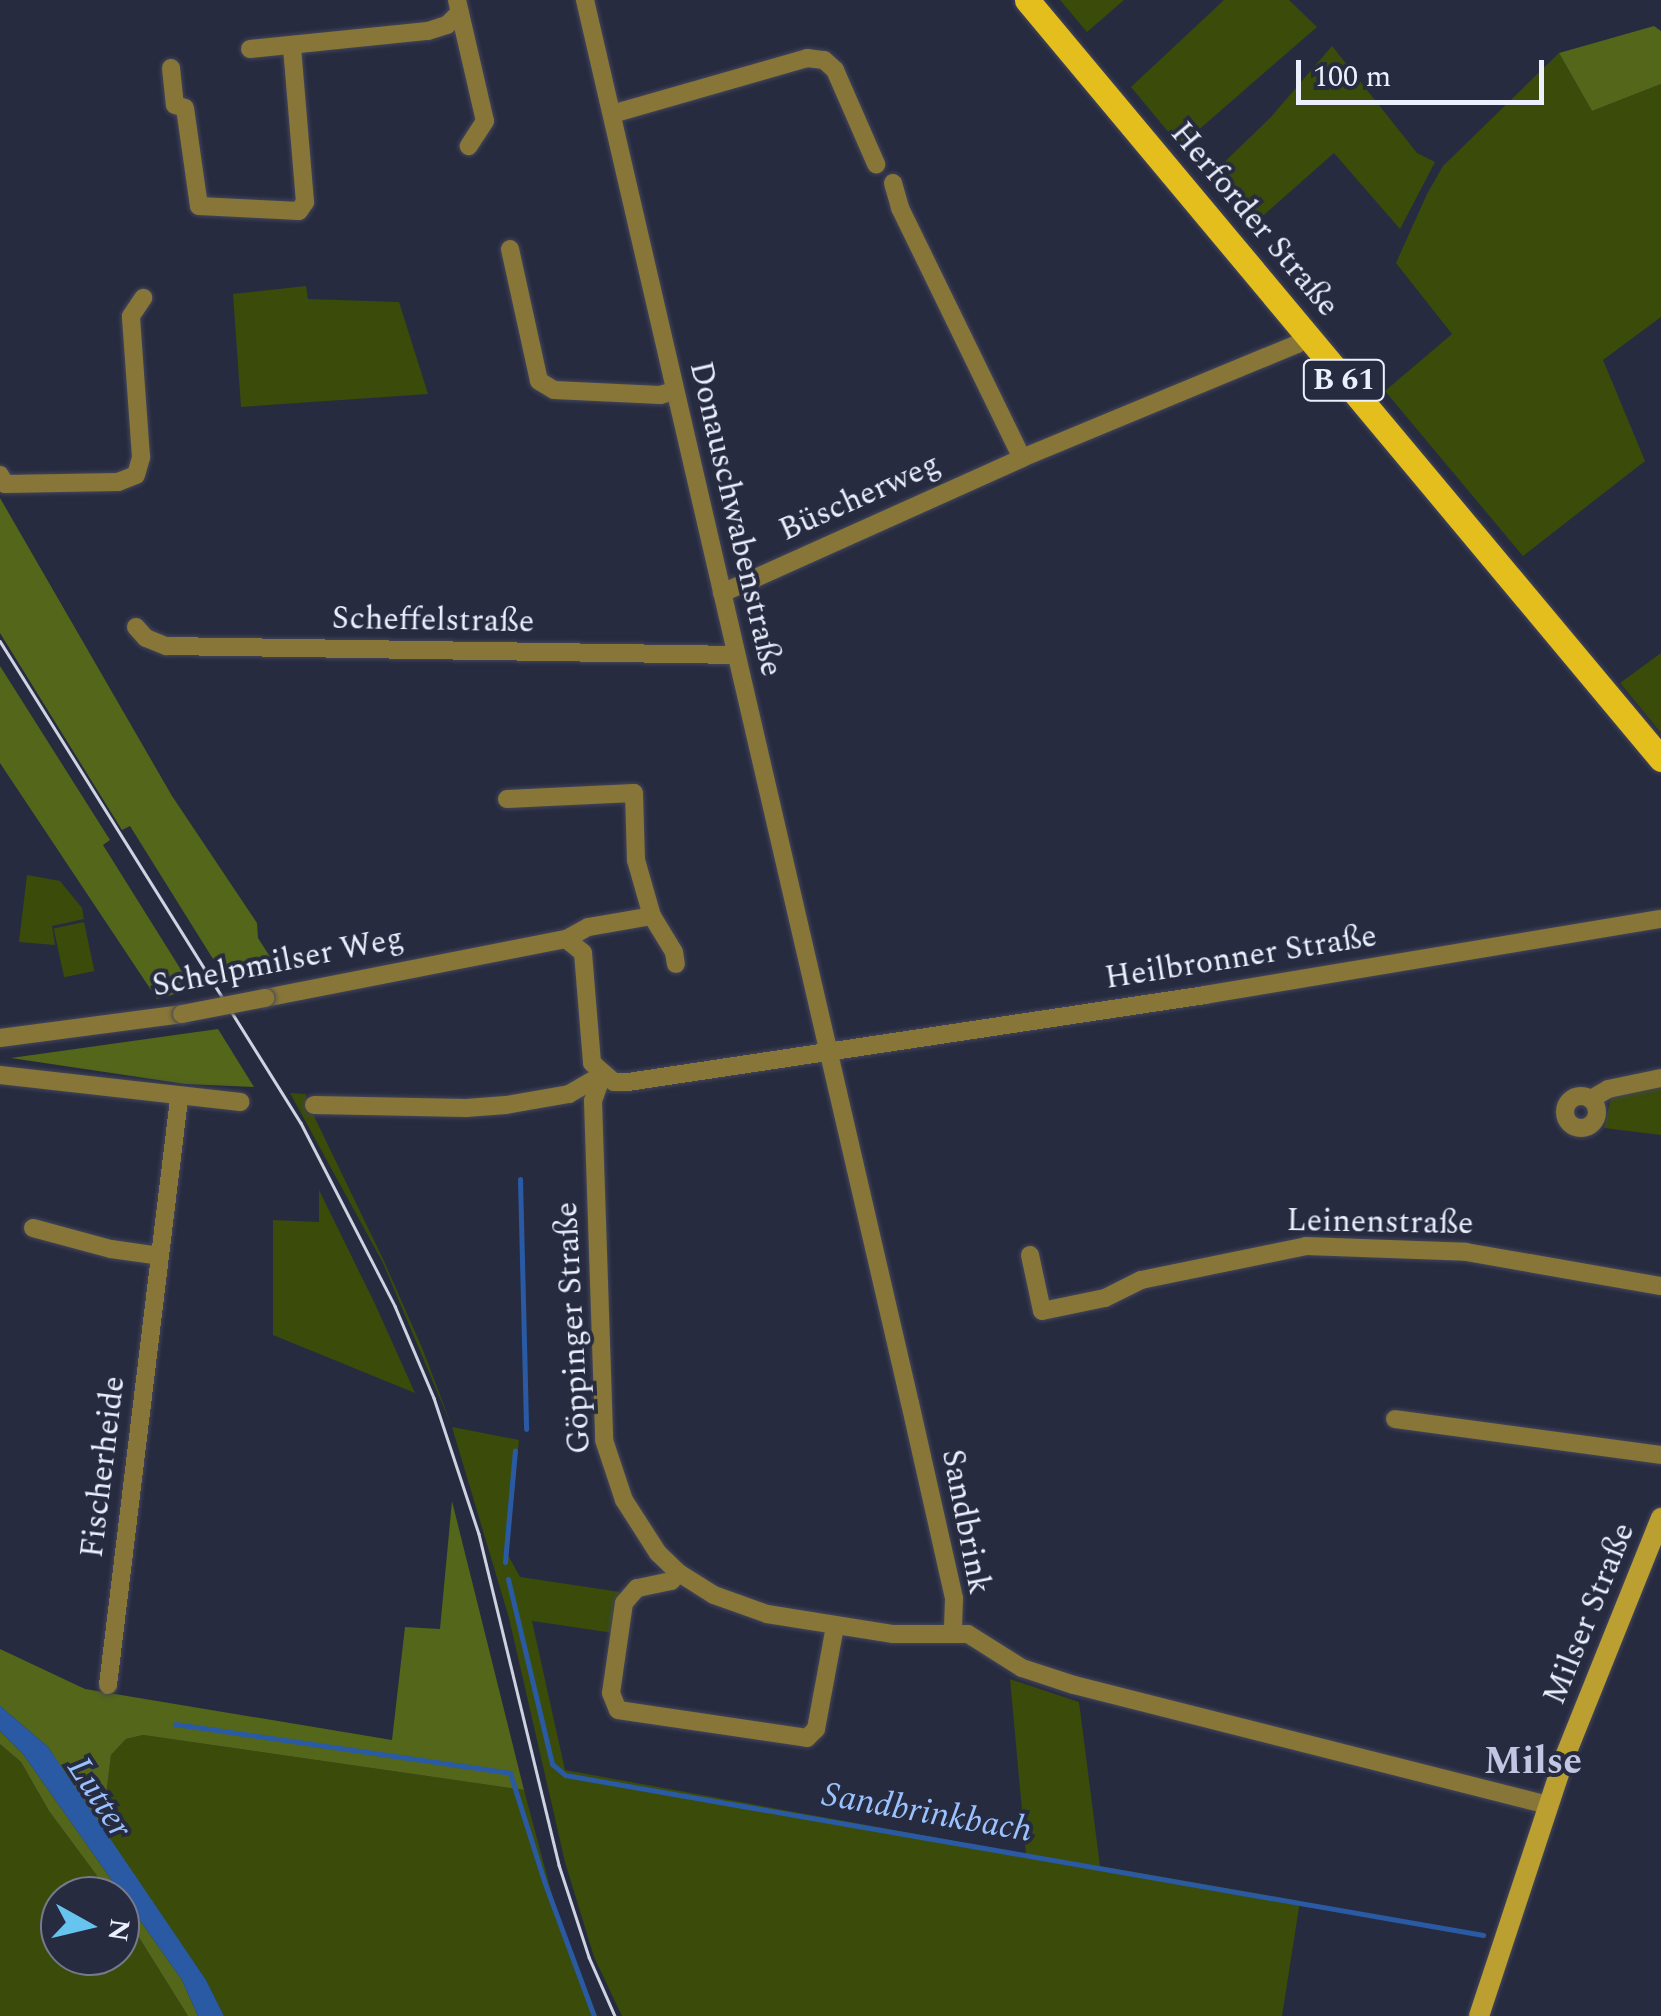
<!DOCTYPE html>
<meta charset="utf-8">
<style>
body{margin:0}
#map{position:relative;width:1661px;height:2016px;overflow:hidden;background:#272b40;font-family:Spectral,serif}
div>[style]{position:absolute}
.green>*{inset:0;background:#3b4b0a;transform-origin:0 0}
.forest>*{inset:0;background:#536619}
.water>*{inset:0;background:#295aa3}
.stream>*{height:5px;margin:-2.5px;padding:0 2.5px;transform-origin:2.5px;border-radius:2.5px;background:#295aa3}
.roads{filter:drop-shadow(0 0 2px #43465a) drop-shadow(0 0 2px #43465a)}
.minor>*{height:18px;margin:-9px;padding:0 9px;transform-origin:9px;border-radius:9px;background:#877637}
.minor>.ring{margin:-9px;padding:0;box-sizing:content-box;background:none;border:18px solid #877637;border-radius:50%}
.secondary>*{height:20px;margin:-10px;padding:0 10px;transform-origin:10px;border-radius:10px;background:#bb9f30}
.primary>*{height:25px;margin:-12.5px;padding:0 12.5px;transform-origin:12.5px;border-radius:12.5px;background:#e3be1c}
.tram>*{height:2.5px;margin:-1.25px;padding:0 1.25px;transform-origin:1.25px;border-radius:1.25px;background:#cfd2e1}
.bridges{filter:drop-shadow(0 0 2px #43465a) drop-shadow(0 0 2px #43465a)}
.minor-bridge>*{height:18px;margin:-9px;padding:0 9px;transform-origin:9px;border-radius:9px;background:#877637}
span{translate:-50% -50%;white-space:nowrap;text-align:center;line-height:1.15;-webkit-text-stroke:8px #272b40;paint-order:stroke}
.shield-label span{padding:2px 8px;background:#272b40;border:2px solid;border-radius:8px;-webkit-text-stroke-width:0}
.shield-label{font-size:30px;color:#eceffd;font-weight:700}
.street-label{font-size:32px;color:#eceffd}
.water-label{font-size:35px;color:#9ac2fe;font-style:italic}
.quarter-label{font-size:38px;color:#c1c7e2;font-weight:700}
.north{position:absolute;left:40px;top:1876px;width:100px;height:100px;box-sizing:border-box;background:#272b40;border:2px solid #76798c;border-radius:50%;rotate:98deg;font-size:28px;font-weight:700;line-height:40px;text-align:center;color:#eceffd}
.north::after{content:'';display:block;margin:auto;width:35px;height:45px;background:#67c4ef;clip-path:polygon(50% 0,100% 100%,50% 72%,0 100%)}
.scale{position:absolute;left:1296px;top:60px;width:248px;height:45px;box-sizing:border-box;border:5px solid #eceffd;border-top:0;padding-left:12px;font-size:30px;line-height:35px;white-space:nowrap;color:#eceffd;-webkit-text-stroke:8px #272b40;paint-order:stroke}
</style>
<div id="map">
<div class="green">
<div style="clip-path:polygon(1060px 0,1124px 0,1087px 32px)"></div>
<div style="clip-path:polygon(1224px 0,1289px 0,1317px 27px,1180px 146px,1131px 87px)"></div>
<div style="clip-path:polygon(1332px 46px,1417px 153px,1435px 162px,1400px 229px,1334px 153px,1249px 228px,1208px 178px,1271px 117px)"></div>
<div style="clip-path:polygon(1559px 53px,1592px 111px,1661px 84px,1661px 317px,1603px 360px,1645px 461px,1523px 556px,1385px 391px,1452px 334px,1396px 263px,1427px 194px,1443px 166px)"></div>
<div style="clip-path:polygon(306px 286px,308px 299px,399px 302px,428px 394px,241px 407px,233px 294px)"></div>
<div style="clip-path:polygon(1661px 653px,1661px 733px,1620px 683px)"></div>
<div style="clip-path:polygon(27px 875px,60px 881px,82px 908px,84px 919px,52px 926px,55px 945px,19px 942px)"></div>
<div style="left:84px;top:922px;width:50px;height:31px;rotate:78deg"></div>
<div style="clip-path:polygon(1661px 1084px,1661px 1135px,1604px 1128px,1612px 1093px)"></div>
<div style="clip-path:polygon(290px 1093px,306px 1094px,307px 1113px,313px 1114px,383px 1259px,423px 1350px,452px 1427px,519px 1440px,508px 1555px,520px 1577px,620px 1592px,614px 1633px,532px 1621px,565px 1770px,1026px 1854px,1010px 1679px,1079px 1702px,1100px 1866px,1300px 1901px,1282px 2016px,622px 2016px,594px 1957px,565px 1862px,509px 1618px,452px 1427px,383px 1263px)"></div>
<div style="clip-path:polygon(319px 1190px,375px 1304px,415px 1393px,273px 1335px,273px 1220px,319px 1222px)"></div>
<div style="clip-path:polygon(143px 1735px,524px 1790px,555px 1906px,597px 2016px,224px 2016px,206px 1980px,102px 1829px,111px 1755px,126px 1739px)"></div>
<div style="clip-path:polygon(0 1744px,21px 1762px,49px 1811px,112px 1896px,60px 1896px,60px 1956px,120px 1956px,120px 1907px,188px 2016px,0 2016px)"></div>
</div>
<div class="forest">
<div style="clip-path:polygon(1654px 26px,1661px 31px,1661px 84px,1592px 111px,1559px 53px)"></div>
<div style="clip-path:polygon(0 498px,172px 796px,257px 923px,258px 938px,281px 974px,228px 983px,130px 826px,122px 830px,0 633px)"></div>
<div style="clip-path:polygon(0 666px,110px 840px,103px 845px,193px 989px,157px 999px,0 763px)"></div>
<div style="clip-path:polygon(218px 1029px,254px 1087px,185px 1084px,11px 1058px)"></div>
<div style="clip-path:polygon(452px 1501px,524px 1790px,143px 1735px,126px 1739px,111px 1755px,102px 1829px,48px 1747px,0 1706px,0 1649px,85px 1689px,392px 1740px,405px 1627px,440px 1629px)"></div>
<div style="clip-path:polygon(0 1731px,23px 1754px,182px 1980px,198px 2016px,188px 2016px,120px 1907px,120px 1896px,112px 1896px,49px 1811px,21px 1762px,0 1744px)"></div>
</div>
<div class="water">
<div style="clip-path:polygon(0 1706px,48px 1747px,206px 1980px,224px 2016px,198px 2016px,182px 1980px,23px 1754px,0 1731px)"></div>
</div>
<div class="stream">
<div style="left:520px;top:1179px;width:250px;rotate:88.6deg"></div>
<div style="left:505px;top:1562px;width:112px;rotate:-84.9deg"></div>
<div style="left:508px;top:1579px;width:190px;rotate:76.6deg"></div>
<div style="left:552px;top:1764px;width:17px;rotate:40deg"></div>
<div style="left:565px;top:1775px;width:932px;rotate:9.89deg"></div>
<div style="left:175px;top:1724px;width:339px;rotate:8.3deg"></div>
<div style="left:510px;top:1773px;width:113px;rotate:72.5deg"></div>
<div style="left:544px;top:1881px;width:144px;rotate:69.7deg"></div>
</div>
<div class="roads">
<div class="minor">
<div style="left:457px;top:0;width:124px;rotate:77deg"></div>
<div style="left:485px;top:121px;width:30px;rotate:123deg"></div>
<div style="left:585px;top:0;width:1440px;rotate:76.96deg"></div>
<div style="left:910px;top:1403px;width:201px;rotate:77.3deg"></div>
<div style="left:954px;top:1599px;width:32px;rotate:92deg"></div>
<div style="left:250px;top:49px;width:179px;rotate:-5.8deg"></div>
<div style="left:428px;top:31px;width:20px;rotate:-18deg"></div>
<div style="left:447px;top:25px;width:18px;rotate:-45deg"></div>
<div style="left:171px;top:68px;width:37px;rotate:84deg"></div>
<div style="left:175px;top:105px;width:10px;rotate:17deg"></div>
<div style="left:185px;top:108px;width:99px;rotate:81.9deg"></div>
<div style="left:199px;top:206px;width:100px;rotate:2.9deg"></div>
<div style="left:299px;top:211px;width:11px;rotate:-56deg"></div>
<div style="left:305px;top:202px;width:157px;rotate:-94.8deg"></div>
<div style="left:612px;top:114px;width:203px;rotate:-16deg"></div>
<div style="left:807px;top:58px;width:17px;rotate:7deg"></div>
<div style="left:824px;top:60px;width:15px;rotate:42deg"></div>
<div style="left:835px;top:70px;width:103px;rotate:66.4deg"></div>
<div style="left:893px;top:183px;width:26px;rotate:74deg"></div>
<div style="left:900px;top:208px;width:278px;rotate:64deg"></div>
<div style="left:510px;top:249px;width:135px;rotate:77.6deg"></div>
<div style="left:539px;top:381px;width:17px;rotate:31deg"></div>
<div style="left:554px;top:390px;width:106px;rotate:2.7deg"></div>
<div style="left:660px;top:395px;width:15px;rotate:-16deg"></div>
<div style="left:0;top:475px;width:10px;rotate:61deg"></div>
<div style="left:5px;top:484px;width:113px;rotate:-1deg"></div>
<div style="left:118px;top:482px;width:19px;rotate:-21deg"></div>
<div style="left:136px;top:475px;width:19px;rotate:-74deg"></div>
<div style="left:141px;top:457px;width:141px;rotate:-94.1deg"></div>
<div style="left:131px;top:316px;width:22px;rotate:-56deg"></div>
<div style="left:722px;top:593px;width:329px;rotate:-24.2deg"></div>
<div style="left:1022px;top:458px;width:298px;rotate:-22.5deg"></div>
<div style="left:1297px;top:344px;width:13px;rotate:-42deg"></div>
<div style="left:136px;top:627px;width:15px;rotate:48deg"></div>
<div style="left:146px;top:638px;width:22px;rotate:22deg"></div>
<div style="left:166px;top:646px;width:570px;rotate:0.9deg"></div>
<div style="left:507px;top:799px;width:127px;rotate:-2.7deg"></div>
<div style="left:634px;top:793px;width:67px;rotate:88.3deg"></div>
<div style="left:636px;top:860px;width:58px;rotate:74.1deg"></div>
<div style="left:652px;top:916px;width:65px;rotate:170.2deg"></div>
<div style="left:588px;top:927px;width:25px;rotate:151deg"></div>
<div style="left:652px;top:916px;width:42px;rotate:58.6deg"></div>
<div style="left:674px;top:952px;width:12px;rotate:81deg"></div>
<div style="left:265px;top:998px;width:307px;rotate:-11.1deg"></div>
<div style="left:566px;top:939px;width:22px;rotate:39deg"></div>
<div style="left:583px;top:953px;width:110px;rotate:85.3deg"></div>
<div style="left:592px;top:1063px;width:29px;rotate:41deg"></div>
<div style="left:614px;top:1082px;width:14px"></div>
<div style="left:628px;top:1082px;width:584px;rotate:-8.57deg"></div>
<div style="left:1205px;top:995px;width:462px;rotate:-9.5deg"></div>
<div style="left:0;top:1038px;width:184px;rotate:-7.5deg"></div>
<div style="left:0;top:1075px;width:242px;rotate:6.4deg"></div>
<div style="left:602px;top:1075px;width:28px;rotate:109deg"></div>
<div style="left:593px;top:1101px;width:339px;rotate:88.1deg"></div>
<div style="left:604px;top:1440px;width:63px;rotate:71.6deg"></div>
<div style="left:624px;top:1500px;width:63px;rotate:57.3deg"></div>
<div style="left:658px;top:1553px;width:29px;rotate:44deg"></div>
<div style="left:679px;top:1573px;width:41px;rotate:32.2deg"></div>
<div style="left:714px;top:1595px;width:56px;rotate:19.7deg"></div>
<div style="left:767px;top:1614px;width:128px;rotate:9deg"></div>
<div style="left:893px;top:1634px;width:75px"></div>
<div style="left:968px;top:1634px;width:64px;rotate:32.2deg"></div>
<div style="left:1022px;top:1668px;width:55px;rotate:18.1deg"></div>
<div style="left:1074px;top:1685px;width:488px;rotate:14.2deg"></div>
<div class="ring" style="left:1565px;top:1096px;width:14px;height:14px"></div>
<div style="left:1591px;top:1099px;width:20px;rotate:-30deg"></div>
<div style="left:1608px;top:1089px;width:54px;rotate:-11.7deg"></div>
<div style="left:314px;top:1105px;width:152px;rotate:1.1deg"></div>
<div style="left:466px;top:1108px;width:40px;rotate:-4.3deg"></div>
<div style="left:506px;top:1105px;width:64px;rotate:-9.9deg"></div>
<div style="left:569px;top:1094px;width:38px;rotate:-30deg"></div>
<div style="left:33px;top:1228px;width:81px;rotate:15.1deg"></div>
<div style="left:111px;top:1249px;width:49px;rotate:8.1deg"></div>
<div style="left:1030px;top:1255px;width:57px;rotate:77.9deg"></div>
<div style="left:1042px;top:1311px;width:64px;rotate:-11.7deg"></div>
<div style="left:1105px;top:1298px;width:40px;rotate:-26.6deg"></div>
<div style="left:1141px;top:1280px;width:168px;rotate:-11.6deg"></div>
<div style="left:1306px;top:1246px;width:160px;rotate:2.1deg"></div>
<div style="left:1466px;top:1252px;width:198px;rotate:9.9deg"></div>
<div style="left:1395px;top:1419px;width:268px;rotate:7.7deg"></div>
<div style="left:679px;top:1573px;width:11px;rotate:135deg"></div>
<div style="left:671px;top:1581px;width:35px;rotate:168deg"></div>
<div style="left:637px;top:1588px;width:20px;rotate:131deg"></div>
<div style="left:624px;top:1603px;width:91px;rotate:98.2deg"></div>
<div style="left:611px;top:1693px;width:18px;rotate:68deg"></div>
<div style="left:618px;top:1710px;width:191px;rotate:8.4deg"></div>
<div style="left:807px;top:1738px;width:13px;rotate:-45deg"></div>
<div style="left:816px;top:1729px;width:105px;rotate:-79.5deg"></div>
<div style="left:108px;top:1685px;width:590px;rotate:-83.09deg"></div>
</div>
<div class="secondary">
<div style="left:1479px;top:2016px;width:271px;rotate:-71.7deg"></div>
<div style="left:1564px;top:1759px;width:260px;rotate:-68.1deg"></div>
</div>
<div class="primary">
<div style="left:1027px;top:0;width:989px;rotate:50.13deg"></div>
</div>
</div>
<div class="tram">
<div style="left:0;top:641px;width:568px;rotate:58.02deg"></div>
<div style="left:301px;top:1123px;width:206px;rotate:62.8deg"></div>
<div style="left:395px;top:1306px;width:100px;rotate:67deg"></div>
<div style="left:434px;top:1398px;width:143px;rotate:71.7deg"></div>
<div style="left:479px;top:1534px;width:341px;rotate:76.4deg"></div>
<div style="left:559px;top:1865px;width:97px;rotate:71.9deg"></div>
<div style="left:589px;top:1957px;width:64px;rotate:66.2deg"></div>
</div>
<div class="bridges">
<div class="minor-bridge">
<div style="left:182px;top:1014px;width:85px;rotate:-10.9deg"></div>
</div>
</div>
<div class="shield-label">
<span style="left:1344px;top:380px">B 61</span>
</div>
<div class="street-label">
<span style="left:1254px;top:220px;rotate:50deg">Herforder Straße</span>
<span style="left:860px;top:498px;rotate:-24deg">Büscherweg</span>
<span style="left:735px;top:519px;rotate:77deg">Donauschwabenstraße</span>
<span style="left:433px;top:621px;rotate:1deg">Scheffelstraße</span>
<span style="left:1241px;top:958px;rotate:-9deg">Heilbronner Straße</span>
<span style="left:278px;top:963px;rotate:-11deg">Schelpmilser Weg</span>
<span style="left:1380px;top:1223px;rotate:1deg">Leinenstraße</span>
<span style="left:574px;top:1328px;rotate:-93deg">Göppinger Straße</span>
<span style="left:104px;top:1467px;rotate:-83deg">Fischerheide</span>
<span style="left:965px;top:1522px;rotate:79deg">Sandbrink</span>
<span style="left:1590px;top:1614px;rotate:-68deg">Milser Straße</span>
</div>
<div class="water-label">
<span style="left:99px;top:1798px;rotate:57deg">Lutter</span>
<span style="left:927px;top:1813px;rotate:10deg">Sandbrinkbach</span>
</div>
<div class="quarter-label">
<span style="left:1533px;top:1763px">Milse</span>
</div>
<div class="north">N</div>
<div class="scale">100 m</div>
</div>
